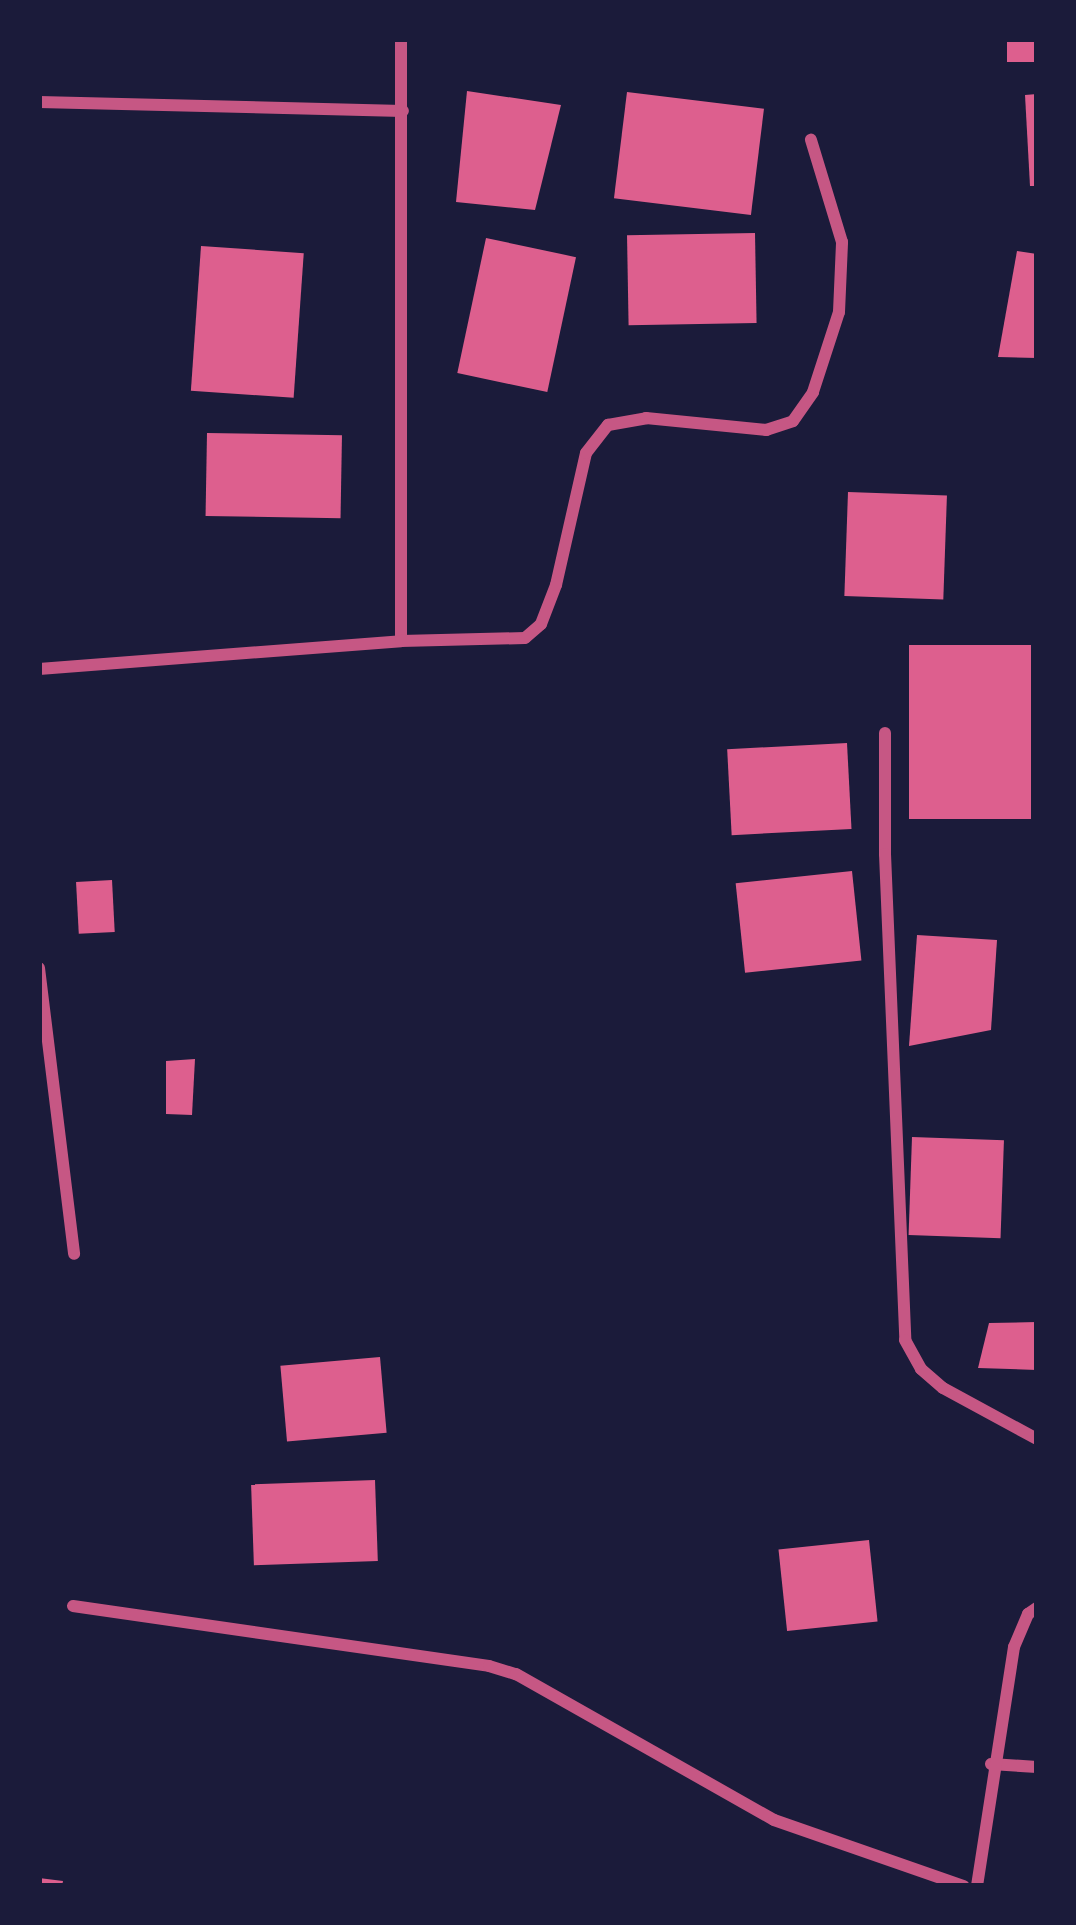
<!DOCTYPE html>
<style>
body{margin:0}
#map{position:relative;width:1076px;height:1925px;overflow:hidden;background:#1b1b3a;font-family:"Varela Round",sans-serif}
div>[style]{position:absolute}
.building>*{inset:0;background:#dd5f8e;transform-origin:0 0}
.minor>*{height:12px;margin:-6px;padding:0 6px;transform-origin:6px;border-radius:6px;background:#c65784}
span{translate:-50% -50%;white-space:nowrap;text-align:center;line-height:1.15;-webkit-text-stroke:9px #1b1b3a;paint-order:stroke}
.frame{position:absolute;inset:0;border:42px solid #1b1b3a;pointer-events:none}
</style>
<div id="map">
<div class="building">
<div style="left:1007px;top:39px;width:30px;height:23px"></div>
<div style="clip-path:polygon(467px 91px,561px 105px,535px 210px,456px 202px)"></div>
<div style="left:627px;top:92px;width:138px;height:107px;rotate:7deg"></div>
<div style="clip-path:polygon(1037px 94px,1037px 186px,1030px 186px,1025px 95px)"></div>
<div style="left:755px;top:233px;width:90px;height:128px;rotate:89deg"></div>
<div style="left:486px;top:238px;width:92px;height:138px;rotate:12deg"></div>
<div style="left:201px;top:246px;width:103px;height:145px;rotate:4deg"></div>
<div style="clip-path:polygon(1017px 251px,1037px 254px,1037px 358px,998px 357px)"></div>
<div style="left:207px;top:433px;width:135px;height:83px;rotate:1deg"></div>
<div style="left:848px;top:492px;width:99px;height:104px;rotate:2deg"></div>
<div style="left:909px;top:645px;width:122px;height:174px"></div>
<div style="left:847px;top:743px;width:86px;height:120px;rotate:87deg"></div>
<div style="left:852px;top:871px;width:90px;height:117px;rotate:84deg"></div>
<div style="left:112px;top:880px;width:52px;height:36px;rotate:87deg"></div>
<div style="clip-path:polygon(917px 935px,997px 940px,991px 1030px,909px 1046px)"></div>
<div style="clip-path:polygon(195px 1059px,192px 1115px,166px 1114px,166px 1061px)"></div>
<div style="left:912px;top:1137px;width:92px;height:98px;rotate:2deg"></div>
<div style="clip-path:polygon(1037px 1322px,1037px 1370px,978px 1368px,989px 1323px)"></div>
<div style="left:380px;top:1357px;width:76px;height:100px;rotate:85deg"></div>
<div style="left:375px;top:1480px;width:81px;height:124px;rotate:88deg"></div>
<div style="left:869px;top:1540px;width:82px;height:91px;rotate:84deg"></div>
<div style="clip-path:polygon(39px 1878px,63px 1881px,62px 1886px,39px 1886px)"></div>
</div>
<div class="minor">
<div style="left:39px;top:102px;width:364px;rotate:1.4deg"></div>
<div style="left:401px;top:641px;width:602px;rotate:-90deg"></div>
<div style="left:39px;top:669px;width:363px;rotate:-4.4deg"></div>
<div style="left:401px;top:641px;width:124px;rotate:-1.4deg"></div>
<div style="left:525px;top:638px;width:21px;rotate:-41deg"></div>
<div style="left:541px;top:624px;width:42px;rotate:-69deg"></div>
<div style="left:556px;top:585px;width:135px;rotate:-77.2deg"></div>
<div style="left:586px;top:453px;width:36px;rotate:-52deg"></div>
<div style="left:608px;top:425px;width:39px;rotate:-10deg"></div>
<div style="left:646px;top:418px;width:121px;rotate:5.7deg"></div>
<div style="left:766px;top:430px;width:28px;rotate:-18deg"></div>
<div style="left:793px;top:421px;width:35px;rotate:-55deg"></div>
<div style="left:813px;top:392px;width:84px;rotate:-72deg"></div>
<div style="left:839px;top:312px;width:70px;rotate:-87.5deg"></div>
<div style="left:842px;top:242px;width:107px;rotate:-106.9deg"></div>
<div style="left:885px;top:733px;width:121px;rotate:90deg"></div>
<div style="left:885px;top:854px;width:486px;rotate:87.6deg"></div>
<div style="left:905px;top:1340px;width:33px;rotate:61deg"></div>
<div style="left:921px;top:1369px;width:29px;rotate:41deg"></div>
<div style="left:943px;top:1388px;width:107px;rotate:28.5deg"></div>
<div style="left:39px;top:968px;width:288px;rotate:83deg"></div>
<div style="left:73px;top:1606px;width:420px;rotate:8.2deg"></div>
<div style="left:489px;top:1666px;width:28px;rotate:17deg"></div>
<div style="left:516px;top:1674px;width:296px;rotate:29.5deg"></div>
<div style="left:774px;top:1820px;width:201px;rotate:19.2deg"></div>
<div style="left:991px;top:1764px;width:46px;rotate:3.7deg"></div>
<div style="left:977px;top:1886px;width:242px;rotate:-81.2deg"></div>
<div style="left:1014px;top:1647px;width:36px;rotate:-67deg"></div>
<div style="left:1028px;top:1614px;width:11px;rotate:-34deg"></div>
</div>
<div class="frame"></div>
</div>
